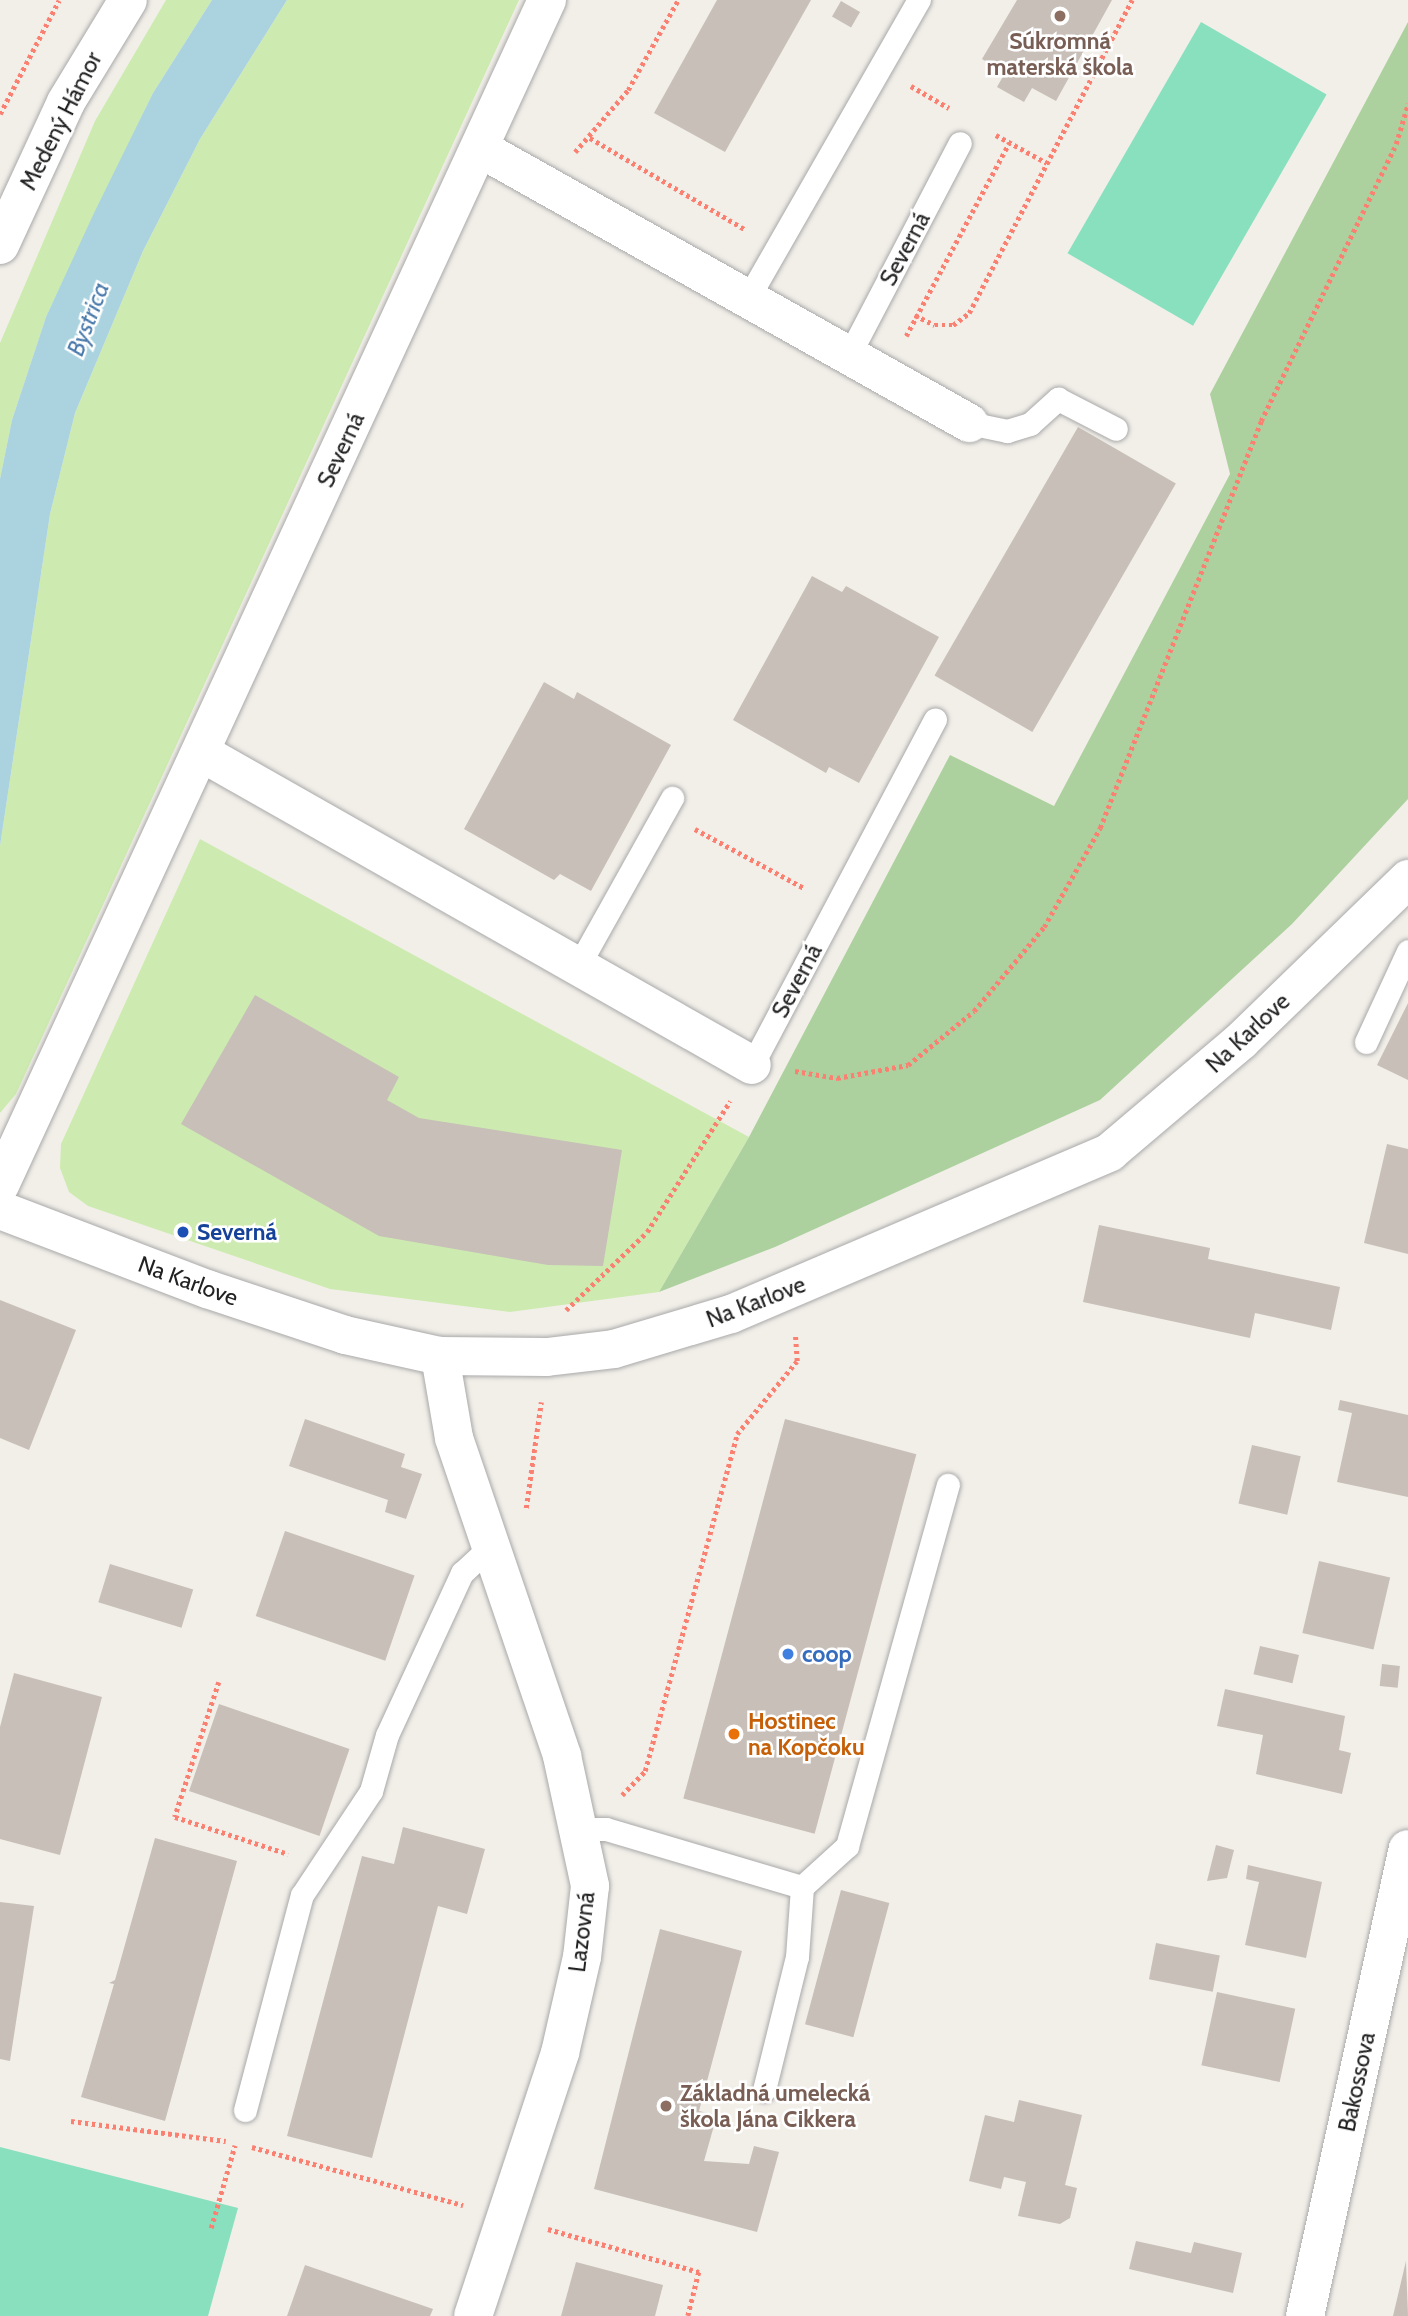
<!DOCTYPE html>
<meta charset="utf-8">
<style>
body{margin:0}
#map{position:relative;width:1408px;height:2316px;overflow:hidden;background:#f2efe9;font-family:Cabin,sans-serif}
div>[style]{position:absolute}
.grass>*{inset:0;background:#cdebb0}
.forest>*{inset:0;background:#add19e}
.pitch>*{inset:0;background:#88e0be;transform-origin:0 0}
.water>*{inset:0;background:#aad3df}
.building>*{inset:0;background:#c7bfb8;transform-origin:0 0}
.path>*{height:4.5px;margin-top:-2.25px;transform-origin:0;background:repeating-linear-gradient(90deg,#fa8072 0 3.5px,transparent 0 7px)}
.roads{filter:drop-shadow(0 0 2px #a9a9a9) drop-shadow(0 0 2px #a9a9a9)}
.service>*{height:23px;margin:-11.5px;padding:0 11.5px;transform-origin:11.5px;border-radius:11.5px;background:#fff}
.minor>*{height:38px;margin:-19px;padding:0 19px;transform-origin:19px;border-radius:19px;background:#fff}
.tertiary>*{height:38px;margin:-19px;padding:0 19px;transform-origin:19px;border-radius:19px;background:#fff}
.dots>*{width:19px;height:19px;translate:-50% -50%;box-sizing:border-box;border:4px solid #fff;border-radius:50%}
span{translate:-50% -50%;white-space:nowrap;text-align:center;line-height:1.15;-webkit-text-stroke:5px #fff;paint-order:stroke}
.education-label{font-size:23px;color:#785e54;font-weight:700}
.left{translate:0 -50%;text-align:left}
.street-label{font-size:23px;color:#222}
.transit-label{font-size:23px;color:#164399;font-weight:700}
.shop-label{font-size:23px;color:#366cbe;font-weight:700}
.food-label{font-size:23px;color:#c56008;font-weight:700}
.water-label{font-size:24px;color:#4a7aab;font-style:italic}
</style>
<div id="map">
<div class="grass">
<div style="clip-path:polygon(166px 0,212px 0,153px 93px,46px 317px,12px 420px,0 479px,0 343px,95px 121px)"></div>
<div style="clip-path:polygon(287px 0,519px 0,16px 1094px,0 1113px,0 846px,50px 514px,75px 413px,143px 251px,200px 139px)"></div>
<div style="clip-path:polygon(200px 839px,749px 1137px,659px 1292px,510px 1312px,330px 1289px,88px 1206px,69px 1192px,60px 1168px,61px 1144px)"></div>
</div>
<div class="forest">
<div style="clip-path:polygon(1408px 22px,1408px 799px,1292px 924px,1100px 1100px,775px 1247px,659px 1292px,749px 1137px,950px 755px,1054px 806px,1230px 474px,1210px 394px)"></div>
</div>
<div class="pitch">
<div style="left:1201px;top:22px;width:145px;height:267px;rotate:30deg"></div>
<div style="clip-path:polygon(0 2147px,238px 2208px,208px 2316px,0 2316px)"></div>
</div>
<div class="water">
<div style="clip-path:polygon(212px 0,287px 0,200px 139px,143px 251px,75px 413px,50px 514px,0 846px,0 479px,12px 420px,46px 317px,94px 213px,153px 93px)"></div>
</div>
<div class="building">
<div style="clip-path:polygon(717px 0,811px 0,725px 152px,654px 113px)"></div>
<div style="clip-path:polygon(1017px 0,1112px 0,1056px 101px,1032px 88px,1024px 102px,997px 87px,1005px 73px,982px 59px)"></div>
<div style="left:841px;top:1px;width:22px;height:18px;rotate:30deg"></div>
<div style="left:1078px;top:427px;width:113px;height:287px;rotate:30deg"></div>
<div style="clip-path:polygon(812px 576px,842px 592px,846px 586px,939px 637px,859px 783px,829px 767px,826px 773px,733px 720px)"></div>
<div style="clip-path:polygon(544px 682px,574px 699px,577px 692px,671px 745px,591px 891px,560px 874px,554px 880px,464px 829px)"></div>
<div style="clip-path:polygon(255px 995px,399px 1077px,387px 1100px,419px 1118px,622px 1150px,603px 1266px,548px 1265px,379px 1236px,181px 1124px)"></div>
<div style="clip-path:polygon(1408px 1003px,1408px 1080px,1377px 1065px)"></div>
<div style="clip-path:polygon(1387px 1144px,1408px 1149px,1408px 1254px,1364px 1243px)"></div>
<div style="clip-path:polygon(1099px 1225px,1210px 1248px,1208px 1259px,1340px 1287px,1331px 1330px,1255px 1313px,1250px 1338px,1083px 1302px)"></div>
<div style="clip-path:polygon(0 1300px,76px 1330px,29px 1450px,0 1438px)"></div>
<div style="clip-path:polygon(1340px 1400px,1408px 1415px,1408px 1497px,1337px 1482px,1352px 1413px,1338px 1410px)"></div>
<div style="clip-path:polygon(305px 1419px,405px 1454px,401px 1467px,422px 1474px,406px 1519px,385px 1512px,388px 1500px,289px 1466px)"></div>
<div style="left:785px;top:1419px;width:136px;height:393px;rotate:15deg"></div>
<div style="left:1252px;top:1445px;width:50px;height:60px;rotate:13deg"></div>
<div style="left:285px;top:1531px;width:137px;height:90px;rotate:19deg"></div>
<div style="left:1319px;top:1561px;width:73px;height:74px;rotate:13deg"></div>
<div style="left:110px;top:1564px;width:87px;height:40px;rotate:17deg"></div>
<div style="left:1260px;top:1646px;width:40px;height:29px;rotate:13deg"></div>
<div style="left:1382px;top:1664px;width:18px;height:22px;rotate:6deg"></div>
<div style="clip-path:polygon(14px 1673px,102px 1697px,60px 1855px,0 1839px,0 1727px)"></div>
<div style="clip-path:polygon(1225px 1689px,1345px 1716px,1339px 1750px,1351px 1753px,1342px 1794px,1256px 1774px,1263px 1735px,1217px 1726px)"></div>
<div style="left:219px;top:1704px;width:138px;height:92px;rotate:19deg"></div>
<div style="clip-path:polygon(403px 1827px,485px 1849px,467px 1914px,438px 1906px,372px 2158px,287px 2136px,362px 1856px,394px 1864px)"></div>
<div style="clip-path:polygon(155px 1838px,237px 1861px,165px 2121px,81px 2097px,114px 1984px,109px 1983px,115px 1980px)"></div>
<div style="clip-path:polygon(1216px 1845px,1234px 1850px,1227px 1878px,1207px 1881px)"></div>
<div style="clip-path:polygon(1248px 1865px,1322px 1882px,1306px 1958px,1245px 1945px,1259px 1882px,1246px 1879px)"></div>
<div style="left:841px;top:1890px;width:50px;height:139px;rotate:15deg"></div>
<div style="clip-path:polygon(0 1902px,34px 1906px,10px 2061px,0 2059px)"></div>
<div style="clip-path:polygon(660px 1929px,742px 1951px,699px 2111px,717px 2115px,704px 2161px,749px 2164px,754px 2146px,779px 2152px,757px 2232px,594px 2189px)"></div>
<div style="left:1156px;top:1943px;width:65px;height:37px;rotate:11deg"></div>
<div style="left:1217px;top:1992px;width:80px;height:75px;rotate:12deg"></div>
<div style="clip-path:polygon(1019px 2100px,1082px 2115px,1065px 2185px,1077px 2188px,1070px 2218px,1060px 2224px,1018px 2216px,1026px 2182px,1004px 2177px,1001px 2189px,969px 2181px,985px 2115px,1014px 2122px)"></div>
<div style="clip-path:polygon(1136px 2241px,1191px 2253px,1194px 2242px,1242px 2253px,1233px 2293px,1129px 2269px)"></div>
<div style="clip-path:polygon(1406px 2261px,1408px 2316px,1393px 2316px)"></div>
<div style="clip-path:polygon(576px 2262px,663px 2285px,655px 2316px,561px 2316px)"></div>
<div style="clip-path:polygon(305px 2265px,433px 2309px,430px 2316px,287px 2316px)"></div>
</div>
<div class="path">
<div style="left:911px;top:86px;width:44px;rotate:30.1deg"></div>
<div style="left:0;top:114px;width:128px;rotate:-62.6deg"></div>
<div style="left:996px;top:135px;width:58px;rotate:28.8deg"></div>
<div style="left:590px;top:138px;width:181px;rotate:30.5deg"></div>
<div style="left:575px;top:152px;width:82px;rotate:-49.5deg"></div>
<div style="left:628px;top:90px;width:103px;rotate:-60.9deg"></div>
<div style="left:915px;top:315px;width:22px;rotate:27deg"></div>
<div style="left:935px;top:325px;width:18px"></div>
<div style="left:953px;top:325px;width:20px;rotate:-37deg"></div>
<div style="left:969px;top:313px;width:353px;rotate:-62.5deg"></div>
<div style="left:906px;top:336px;width:219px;rotate:-61.9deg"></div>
<div style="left:695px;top:829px;width:124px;rotate:28.4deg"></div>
<div style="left:795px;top:1071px;width:43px;rotate:9.5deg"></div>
<div style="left:837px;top:1078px;width:72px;rotate:-10.4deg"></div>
<div style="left:908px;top:1065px;width:85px;rotate:-39.3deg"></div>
<div style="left:974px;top:1011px;width:109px;rotate:-50.2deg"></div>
<div style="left:1044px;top:927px;width:114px;rotate:-60.5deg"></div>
<div style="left:1100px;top:828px;width:438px;rotate:-68.4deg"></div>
<div style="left:1261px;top:421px;width:308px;rotate:-64deg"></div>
<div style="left:1396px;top:144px;width:42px;rotate:-73.3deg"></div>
<div style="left:566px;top:1310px;width:112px;rotate:-43.9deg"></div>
<div style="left:647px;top:1232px;width:155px;rotate:-57.6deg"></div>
<div style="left:526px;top:1508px;width:107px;rotate:-81.9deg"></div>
<div style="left:219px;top:1682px;width:142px;rotate:108.1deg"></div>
<div style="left:175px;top:1817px;width:119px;rotate:18.1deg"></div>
<div style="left:622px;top:1795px;width:33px;rotate:-46deg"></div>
<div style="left:645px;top:1771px;width:349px;rotate:-74.7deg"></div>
<div style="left:737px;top:1434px;width:94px;rotate:-50.6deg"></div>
<div style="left:797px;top:1361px;width:28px;rotate:-94deg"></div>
<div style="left:71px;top:2121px;width:156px;rotate:7.4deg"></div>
<div style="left:252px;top:2147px;width:219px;rotate:15.4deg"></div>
<div style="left:211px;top:2228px;width:86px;rotate:-73.9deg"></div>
<div style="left:548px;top:2229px;width:157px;rotate:15.9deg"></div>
<div style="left:699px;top:2272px;width:45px;rotate:104deg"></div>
</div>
<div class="roads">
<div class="service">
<div style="left:748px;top:298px;width:344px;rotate:-60.2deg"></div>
<div style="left:849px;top:355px;width:239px;rotate:-62.4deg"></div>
<div style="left:969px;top:423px;width:39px;rotate:12deg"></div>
<div style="left:1007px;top:431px;width:24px;rotate:-17deg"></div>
<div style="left:1030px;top:424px;width:38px;rotate:-42deg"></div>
<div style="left:1058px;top:399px;width:65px;rotate:27.3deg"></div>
<div style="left:577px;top:968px;width:195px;rotate:-60.8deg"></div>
<div style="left:1366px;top:1042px;width:100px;rotate:-65.2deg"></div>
<div style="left:752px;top:1065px;width:391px;rotate:-62.1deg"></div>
<div style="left:580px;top:1829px;width:26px"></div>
<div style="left:606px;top:1829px;width:204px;rotate:16.5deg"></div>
<div style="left:764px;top:2090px;width:137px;rotate:-76.1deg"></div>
<div style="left:797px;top:1957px;width:70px;rotate:-85.9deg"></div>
<div style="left:802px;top:1887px;width:61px;rotate:-42.3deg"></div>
<div style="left:847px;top:1846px;width:375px;rotate:-74.4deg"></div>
<div style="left:245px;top:2110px;width:222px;rotate:-75.2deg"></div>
<div style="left:302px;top:1895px;width:125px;rotate:-56.4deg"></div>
<div style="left:371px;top:1791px;width:58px;rotate:-74.1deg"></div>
<div style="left:387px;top:1735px;width:179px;rotate:-65.2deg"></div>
<div style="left:462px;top:1573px;width:38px;rotate:-43deg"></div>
</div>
<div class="minor">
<div style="left:481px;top:149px;width:560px;rotate:29.31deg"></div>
<div style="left:202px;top:753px;width:632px;rotate:29.57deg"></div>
<div style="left:0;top:1185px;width:1305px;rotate:-65.22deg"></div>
<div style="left:440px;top:1356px;width:83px;rotate:80.3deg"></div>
<div style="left:454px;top:1438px;width:336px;rotate:71.2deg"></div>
<div style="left:562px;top:1756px;width:133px;rotate:77.8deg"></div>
<div style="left:590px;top:1886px;width:71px;rotate:96.4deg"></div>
<div style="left:582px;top:1957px;width:98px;rotate:102.9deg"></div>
<div style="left:560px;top:2053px;width:277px;rotate:108.3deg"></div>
<div style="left:1305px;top:2316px;width:478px;rotate:-77.6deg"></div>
</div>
<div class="tertiary">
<div style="left:0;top:245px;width:157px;rotate:-65.2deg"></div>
<div style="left:66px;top:102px;width:119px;rotate:-58.7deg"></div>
<div style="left:0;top:1210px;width:222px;rotate:20.9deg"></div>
<div style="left:207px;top:1289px;width:145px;rotate:18.4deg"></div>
<div style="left:345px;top:1335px;width:97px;rotate:12.5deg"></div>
<div style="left:440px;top:1356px;width:107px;rotate:0.5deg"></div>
<div style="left:547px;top:1357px;width:67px;rotate:-6.8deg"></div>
<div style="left:614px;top:1349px;width:122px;rotate:-16.7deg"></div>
<div style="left:731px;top:1314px;width:412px;rotate:-23.1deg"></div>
<div style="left:1110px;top:1152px;width:172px;rotate:-40.3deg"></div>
<div style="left:1241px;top:1041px;width:233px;rotate:-44.1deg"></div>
</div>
</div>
<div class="dots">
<div style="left:1060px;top:16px;background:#8d6e63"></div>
<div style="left:183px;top:1232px;background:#1a4fb4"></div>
<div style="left:788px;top:1654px;background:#3f7fe0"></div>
<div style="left:734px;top:1734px;background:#e8710a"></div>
<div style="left:666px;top:2106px;background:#8d6e63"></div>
</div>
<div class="education-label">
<span style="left:1060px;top:54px">Súkromná<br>materská škola</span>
<span class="left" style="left:680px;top:2106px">Základná umelecká<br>škola Jána Cikkera</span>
</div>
<div class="street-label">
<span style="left:61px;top:121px;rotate:-63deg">Medený Hámor</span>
<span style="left:905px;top:249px;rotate:-62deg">Severná</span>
<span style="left:341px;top:450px;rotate:-65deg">Severná</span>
<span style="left:797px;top:981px;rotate:-62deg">Severná</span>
<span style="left:1248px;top:1033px;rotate:-43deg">Na Karlove</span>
<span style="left:188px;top:1281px;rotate:20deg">Na Karlove</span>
<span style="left:756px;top:1302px;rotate:-21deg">Na Karlove</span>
<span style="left:582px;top:1932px;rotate:-83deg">Lazovná</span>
<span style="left:1357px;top:2082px;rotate:-78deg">Bakossova</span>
</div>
<div class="transit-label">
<span class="left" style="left:197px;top:1232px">Severná</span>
</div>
<div class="shop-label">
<span class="left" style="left:802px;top:1654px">coop</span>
</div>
<div class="food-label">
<span class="left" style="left:748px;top:1734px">Hostinec<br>na Kopčoku</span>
</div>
<div class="water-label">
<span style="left:88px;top:319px;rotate:-69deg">Bystrica</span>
</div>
</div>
